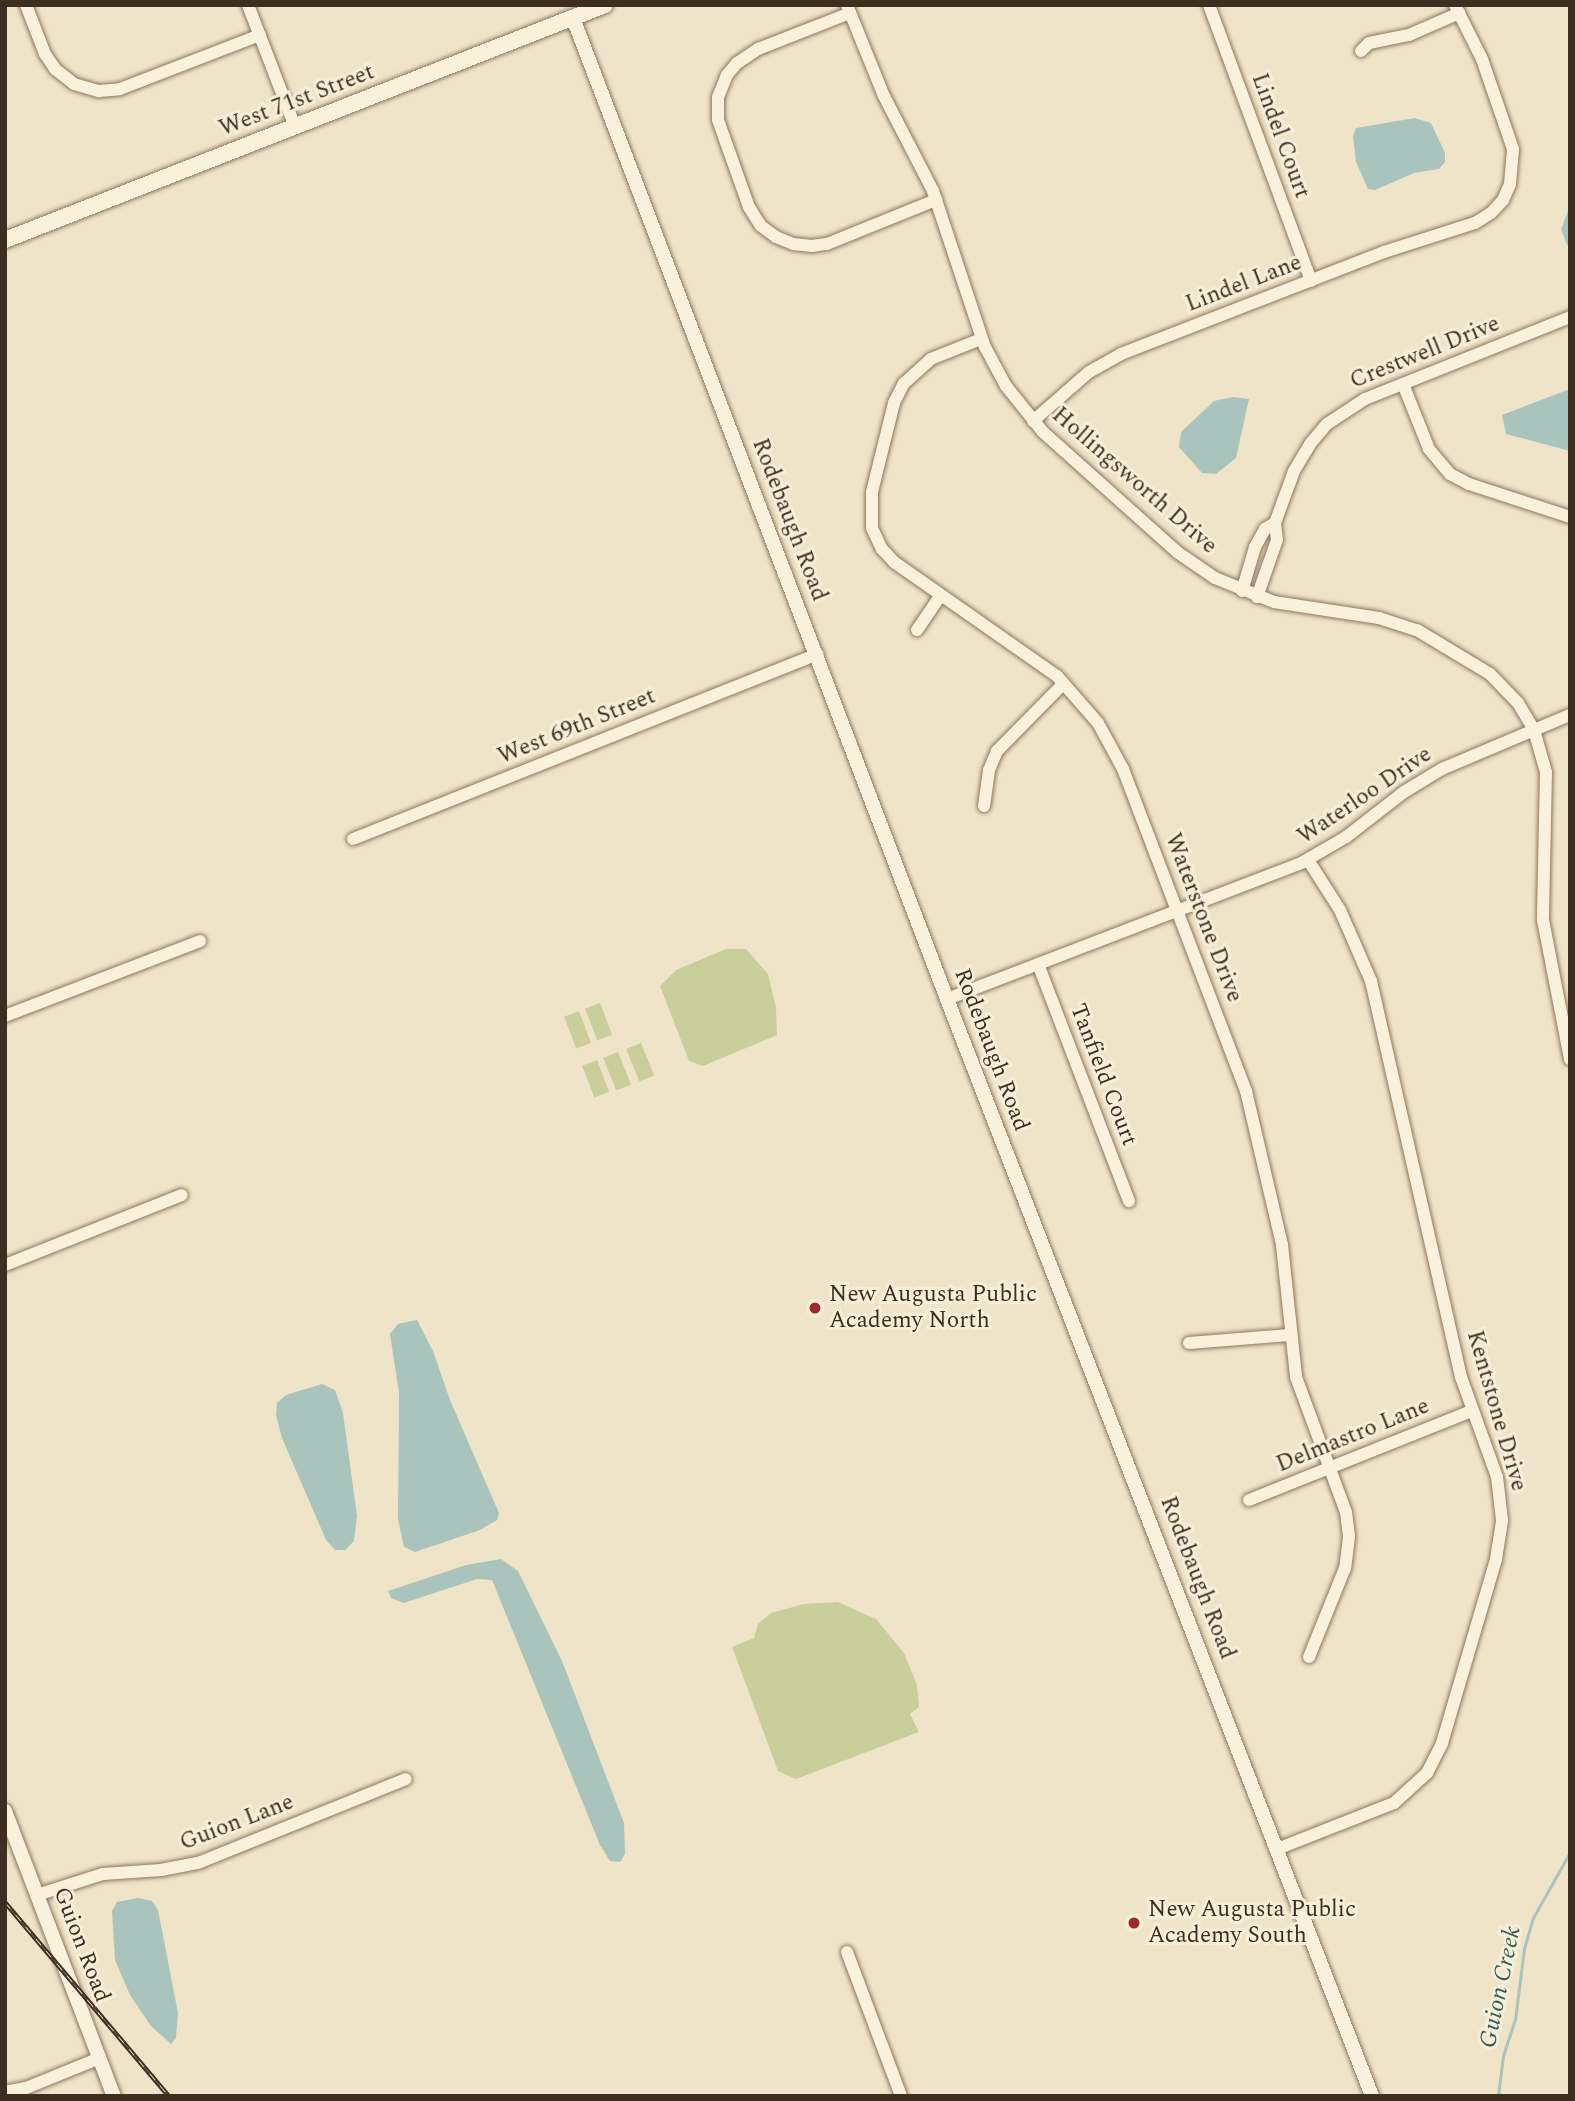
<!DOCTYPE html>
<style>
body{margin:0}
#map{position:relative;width:1575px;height:2101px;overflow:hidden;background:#f0e4c8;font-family:Spectral,serif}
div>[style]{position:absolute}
.green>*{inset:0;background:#c9cf9b;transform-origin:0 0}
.water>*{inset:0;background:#a9c4bc}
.stream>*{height:2.5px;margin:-1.25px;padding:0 1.25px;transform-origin:1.25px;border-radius:1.25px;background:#a9c4bc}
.roads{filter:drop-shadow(0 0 2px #8d765c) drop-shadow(0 0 2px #8d765c)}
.minor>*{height:12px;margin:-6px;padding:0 6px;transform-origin:6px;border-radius:6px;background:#faf1dc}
.tertiary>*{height:14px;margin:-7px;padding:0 7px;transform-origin:7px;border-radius:7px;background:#faf1dc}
.secondary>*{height:16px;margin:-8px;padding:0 8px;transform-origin:8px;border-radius:8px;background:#faf1dc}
.rail>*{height:5px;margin-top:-2.5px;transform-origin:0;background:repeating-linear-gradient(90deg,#f7eed8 0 8px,#3d2e20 0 16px);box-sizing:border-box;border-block:2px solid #3d2e20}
.dots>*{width:19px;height:19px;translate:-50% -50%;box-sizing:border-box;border:4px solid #f7eed8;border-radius:50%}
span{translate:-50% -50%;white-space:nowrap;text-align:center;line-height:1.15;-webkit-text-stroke:6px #f7eed8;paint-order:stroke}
.street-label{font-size:23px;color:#3d2e20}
.poi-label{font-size:23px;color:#3d2e20}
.left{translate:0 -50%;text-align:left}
.water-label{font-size:24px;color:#2f5d5a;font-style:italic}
.frame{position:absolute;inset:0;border:7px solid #3d2e20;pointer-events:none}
</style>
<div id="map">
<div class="green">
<div style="clip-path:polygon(726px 949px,746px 949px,768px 974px,776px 1007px,777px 1035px,703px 1066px,689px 1061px,660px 986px,676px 970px)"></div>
<div style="left:600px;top:1003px;width:34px;height:16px;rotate:69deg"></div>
<div style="left:579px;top:1011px;width:34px;height:16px;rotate:69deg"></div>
<div style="left:641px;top:1043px;width:35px;height:16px;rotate:68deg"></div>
<div style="left:618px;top:1052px;width:35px;height:16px;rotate:68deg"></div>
<div style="left:597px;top:1060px;width:34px;height:16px;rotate:69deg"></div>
<div style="clip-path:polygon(838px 1602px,876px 1619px,904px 1653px,917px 1685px,919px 1707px,910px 1714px,919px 1732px,796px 1779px,778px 1771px,732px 1647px,754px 1638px,758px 1624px,771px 1613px,804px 1604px)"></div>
</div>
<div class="water">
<div style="clip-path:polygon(1415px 118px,1431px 123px,1445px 153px,1445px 162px,1439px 169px,1414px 173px,1375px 190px,1368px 189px,1356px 162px,1353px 136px,1356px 128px)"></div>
<div style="clip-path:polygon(1570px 206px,1570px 244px,1567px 245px,1561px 229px)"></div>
<div style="clip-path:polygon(1570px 389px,1570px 451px,1506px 434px,1502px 415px)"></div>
<div style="clip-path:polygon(1233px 397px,1249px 399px,1236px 458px,1216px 474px,1202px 473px,1179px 447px,1181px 432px,1214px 401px)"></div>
<div style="clip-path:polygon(417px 1320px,433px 1351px,450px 1400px,499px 1513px,497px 1520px,480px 1530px,415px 1552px,404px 1547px,398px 1519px,399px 1393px,390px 1334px,398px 1324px)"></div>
<div style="clip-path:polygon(322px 1384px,335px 1390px,343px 1413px,357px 1516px,354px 1541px,345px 1550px,335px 1550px,326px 1540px,282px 1438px,276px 1415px,277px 1403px,286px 1395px)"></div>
<div style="clip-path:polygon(501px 1559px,518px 1571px,562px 1661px,624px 1823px,625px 1854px,620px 1862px,610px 1861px,600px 1845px,492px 1580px,477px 1579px,404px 1603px,391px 1598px,388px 1591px,466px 1565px)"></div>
<div style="clip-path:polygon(138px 1898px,152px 1901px,158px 1910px,178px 2013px,176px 2038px,171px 2044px,151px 2026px,130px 1995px,115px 1960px,112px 1911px,117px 1902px)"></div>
</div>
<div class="stream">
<div style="left:1498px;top:2096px;width:40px;rotate:-82.9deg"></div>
<div style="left:1503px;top:2056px;width:38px;rotate:-72deg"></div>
<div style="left:1515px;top:2020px;width:72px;rotate:-82.8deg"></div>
<div style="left:1524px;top:1949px;width:32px;rotate:-74deg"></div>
<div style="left:1533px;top:1918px;width:76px;rotate:-60.7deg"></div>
</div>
<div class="roads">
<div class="minor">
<div style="left:26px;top:5px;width:53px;rotate:68.8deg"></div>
<div style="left:45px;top:54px;width:18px;rotate:56deg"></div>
<div style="left:55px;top:69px;width:24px;rotate:38deg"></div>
<div style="left:74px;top:84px;width:26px;rotate:16deg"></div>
<div style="left:99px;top:91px;width:21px;rotate:-5deg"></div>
<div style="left:120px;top:89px;width:150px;rotate:-21.1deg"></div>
<div style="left:248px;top:5px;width:131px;rotate:68.9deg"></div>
<div style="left:847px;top:5px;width:98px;rotate:67.9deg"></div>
<div style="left:884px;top:96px;width:107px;rotate:62.7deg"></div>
<div style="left:933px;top:191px;width:164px;rotate:71.6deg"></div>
<div style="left:985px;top:347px;width:44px;rotate:61.7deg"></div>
<div style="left:1006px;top:386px;width:59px;rotate:51.2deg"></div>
<div style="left:1043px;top:432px;width:180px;rotate:41.8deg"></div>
<div style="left:1177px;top:552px;width:46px;rotate:34.4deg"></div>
<div style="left:1215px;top:578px;width:64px;rotate:22.1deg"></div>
<div style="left:1274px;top:602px;width:106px;rotate:8.7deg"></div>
<div style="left:1379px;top:618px;width:40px;rotate:18deg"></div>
<div style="left:1417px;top:630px;width:85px;rotate:31.1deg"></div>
<div style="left:1490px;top:674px;width:40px;rotate:46deg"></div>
<div style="left:1518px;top:703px;width:31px;rotate:59deg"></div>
<div style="left:1534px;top:730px;width:44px;rotate:74.1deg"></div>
<div style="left:1546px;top:772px;width:148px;rotate:91.2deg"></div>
<div style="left:1543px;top:920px;width:142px;rotate:79deg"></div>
<div style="left:1209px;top:5px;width:294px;rotate:69.7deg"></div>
<div style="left:850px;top:13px;width:99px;rotate:158.6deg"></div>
<div style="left:758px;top:49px;width:25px;rotate:146deg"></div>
<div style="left:737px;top:63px;width:16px;rotate:130deg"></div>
<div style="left:727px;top:75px;width:24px;rotate:112deg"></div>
<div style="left:718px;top:97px;width:23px;rotate:90deg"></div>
<div style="left:718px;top:120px;width:92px;rotate:70.4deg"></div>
<div style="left:749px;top:207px;width:22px;rotate:58deg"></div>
<div style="left:761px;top:226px;width:19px;rotate:36deg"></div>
<div style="left:776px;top:237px;width:18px;rotate:22deg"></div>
<div style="left:793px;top:244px;width:19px;rotate:6deg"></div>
<div style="left:812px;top:246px;width:15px;rotate:-8deg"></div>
<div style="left:827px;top:244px;width:118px;rotate:-22deg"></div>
<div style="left:1361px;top:51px;width:11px;rotate:-45deg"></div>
<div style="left:1369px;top:43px;width:41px;rotate:-11.3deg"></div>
<div style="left:1409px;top:35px;width:55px;rotate:-23.7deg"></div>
<div style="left:981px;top:339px;width:54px;rotate:158.2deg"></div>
<div style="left:931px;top:359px;width:36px;rotate:138deg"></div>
<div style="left:904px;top:383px;width:22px;rotate:117deg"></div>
<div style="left:894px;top:403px;width:92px;rotate:103.9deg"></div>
<div style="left:872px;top:492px;width:36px;rotate:90deg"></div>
<div style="left:872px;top:528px;width:23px;rotate:65deg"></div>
<div style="left:882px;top:549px;width:18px;rotate:47deg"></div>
<div style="left:894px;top:562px;width:199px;rotate:35deg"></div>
<div style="left:1057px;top:676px;width:62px;rotate:48.9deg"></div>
<div style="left:1098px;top:723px;width:52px;rotate:61.5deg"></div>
<div style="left:1123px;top:769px;width:345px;rotate:69.1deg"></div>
<div style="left:1246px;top:1091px;width:158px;rotate:76.8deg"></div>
<div style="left:1282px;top:1245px;width:133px;rotate:83.9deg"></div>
<div style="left:1296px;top:1377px;width:144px;rotate:69.7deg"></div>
<div style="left:1346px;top:1512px;width:25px;rotate:83deg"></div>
<div style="left:1349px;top:1537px;width:31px;rotate:97deg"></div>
<div style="left:1345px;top:1568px;width:96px;rotate:112deg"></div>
<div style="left:1403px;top:384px;width:70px;rotate:68.2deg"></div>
<div style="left:1429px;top:449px;width:33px;rotate:50deg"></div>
<div style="left:1450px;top:474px;width:21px;rotate:28deg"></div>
<div style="left:1469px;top:484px;width:106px;rotate:18.1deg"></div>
<div style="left:1033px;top:421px;width:74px;rotate:-41.2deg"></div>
<div style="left:1089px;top:372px;width:37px;rotate:-29deg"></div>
<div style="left:1121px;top:354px;width:282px;rotate:-21.2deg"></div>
<div style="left:1384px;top:252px;width:96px;rotate:-17.7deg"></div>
<div style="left:1475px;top:223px;width:19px;rotate:-32deg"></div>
<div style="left:1491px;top:213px;width:18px;rotate:-47deg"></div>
<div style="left:1503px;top:200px;width:17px;rotate:-66deg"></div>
<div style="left:1510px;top:184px;width:35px;rotate:-85deg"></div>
<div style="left:1513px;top:149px;width:95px;rotate:-109deg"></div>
<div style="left:1482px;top:59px;width:60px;rotate:-116.6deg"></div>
<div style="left:1242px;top:591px;width:46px;rotate:-73.5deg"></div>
<div style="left:1255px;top:547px;width:21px;rotate:-61deg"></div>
<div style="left:1265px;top:529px;width:12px;rotate:-31deg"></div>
<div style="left:1257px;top:597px;width:60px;rotate:-70.7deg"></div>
<div style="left:1277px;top:540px;width:17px;rotate:-97deg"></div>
<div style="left:1275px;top:523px;width:55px;rotate:-69.9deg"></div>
<div style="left:1294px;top:471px;width:31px;rotate:-59deg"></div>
<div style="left:1310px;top:444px;width:26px;rotate:-50deg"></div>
<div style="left:1327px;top:424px;width:45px;rotate:-33.3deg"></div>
<div style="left:1365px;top:399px;width:221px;rotate:-21.8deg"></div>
<div style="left:917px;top:630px;width:42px;rotate:-55.6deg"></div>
<div style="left:984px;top:806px;width:36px;rotate:-82deg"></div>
<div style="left:989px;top:770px;width:21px;rotate:-67deg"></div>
<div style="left:997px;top:751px;width:95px;rotate:-45.4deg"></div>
<div style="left:353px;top:839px;width:500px;rotate:-21.7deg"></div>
<div style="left:1038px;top:964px;width:254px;rotate:69deg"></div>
<div style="left:947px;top:999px;width:381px;rotate:-21deg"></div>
<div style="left:1303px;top:862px;width:50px;rotate:-30.2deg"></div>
<div style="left:1346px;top:837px;width:73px;rotate:-37.8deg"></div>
<div style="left:1404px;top:792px;width:44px;rotate:-31.2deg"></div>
<div style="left:1442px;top:769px;width:139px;rotate:-22.9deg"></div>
<div style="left:5px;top:1016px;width:209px;rotate:-21deg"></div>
<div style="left:5px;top:1265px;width:190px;rotate:-21.6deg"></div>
<div style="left:1189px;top:1343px;width:101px;rotate:-4.5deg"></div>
<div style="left:1249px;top:1500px;width:240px;rotate:-21.8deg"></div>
<div style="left:1277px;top:1849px;width:126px;rotate:-21.5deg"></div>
<div style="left:1394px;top:1803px;width:45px;rotate:-42.3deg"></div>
<div style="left:1427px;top:1773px;width:34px;rotate:-63deg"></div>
<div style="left:1442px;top:1743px;width:192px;rotate:-73.6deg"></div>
<div style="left:1496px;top:1559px;width:39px;rotate:-81deg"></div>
<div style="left:1502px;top:1520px;width:43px;rotate:-96.6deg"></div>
<div style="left:1497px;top:1477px;width:106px;rotate:-109.8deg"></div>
<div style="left:1461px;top:1377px;width:406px;rotate:-102.8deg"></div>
<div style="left:1371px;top:981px;width:77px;rotate:-113.6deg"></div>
<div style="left:1340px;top:910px;width:59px;rotate:-122.6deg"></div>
<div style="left:37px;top:1895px;width:69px;rotate:-17.7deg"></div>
<div style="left:103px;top:1874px;width:58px;rotate:-3.9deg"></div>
<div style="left:161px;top:1870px;width:38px;rotate:-11deg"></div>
<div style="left:198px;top:1863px;width:224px;rotate:-22deg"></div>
<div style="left:847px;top:1952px;width:154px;rotate:69.4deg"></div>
<div style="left:5px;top:2092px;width:21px;rotate:-11deg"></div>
<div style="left:26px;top:2088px;width:80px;rotate:-22.1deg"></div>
</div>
<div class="tertiary">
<div style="left:573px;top:18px;width:1050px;rotate:69.13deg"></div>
<div style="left:947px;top:999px;width:1176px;rotate:68.82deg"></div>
<div style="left:5px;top:1811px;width:305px;rotate:69.1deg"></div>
</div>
<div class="secondary">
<div style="left:5px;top:240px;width:644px;rotate:-21.39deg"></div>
</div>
</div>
<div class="rail">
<div style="left:5px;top:1902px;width:254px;rotate:49.8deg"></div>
</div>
<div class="dots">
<div style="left:815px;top:1308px;background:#9e2a2b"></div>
<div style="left:1134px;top:1923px;background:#9e2a2b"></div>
</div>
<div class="street-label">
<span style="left:297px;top:101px;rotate:-21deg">West 71st Street</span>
<span style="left:1280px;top:136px;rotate:70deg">Lindel Court</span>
<span style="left:1244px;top:284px;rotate:-21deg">Lindel Lane</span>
<span style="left:1425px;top:353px;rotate:-22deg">Crestwell Drive</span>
<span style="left:1134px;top:481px;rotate:41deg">Hollingsworth Drive</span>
<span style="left:789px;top:520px;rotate:69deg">Rodebaugh Road</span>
<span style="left:577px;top:727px;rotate:-22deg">West 69th Street</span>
<span style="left:1365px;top:796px;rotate:-34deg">Waterloo Drive</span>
<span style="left:1203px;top:918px;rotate:69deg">Waterstone Drive</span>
<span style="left:991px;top:1050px;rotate:69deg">Rodebaugh Road</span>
<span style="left:1103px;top:1075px;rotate:69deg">Tanfield Court</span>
<span style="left:1496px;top:1411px;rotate:74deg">Kentstone Drive</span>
<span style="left:1353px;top:1436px;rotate:-22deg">Delmastro Lane</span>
<span style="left:1197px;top:1578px;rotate:69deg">Rodebaugh Road</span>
<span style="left:237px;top:1823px;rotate:-21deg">Guion Lane</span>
<span style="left:81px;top:1945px;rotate:69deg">Guion Road</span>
</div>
<div class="poi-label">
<span class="left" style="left:829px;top:1308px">New Augusta Public<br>Academy North</span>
<span class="left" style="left:1148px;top:1923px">New Augusta Public<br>Academy South</span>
</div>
<div class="water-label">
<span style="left:1501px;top:1987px;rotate:-78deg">Guion Creek</span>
</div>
<div class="frame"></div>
</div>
